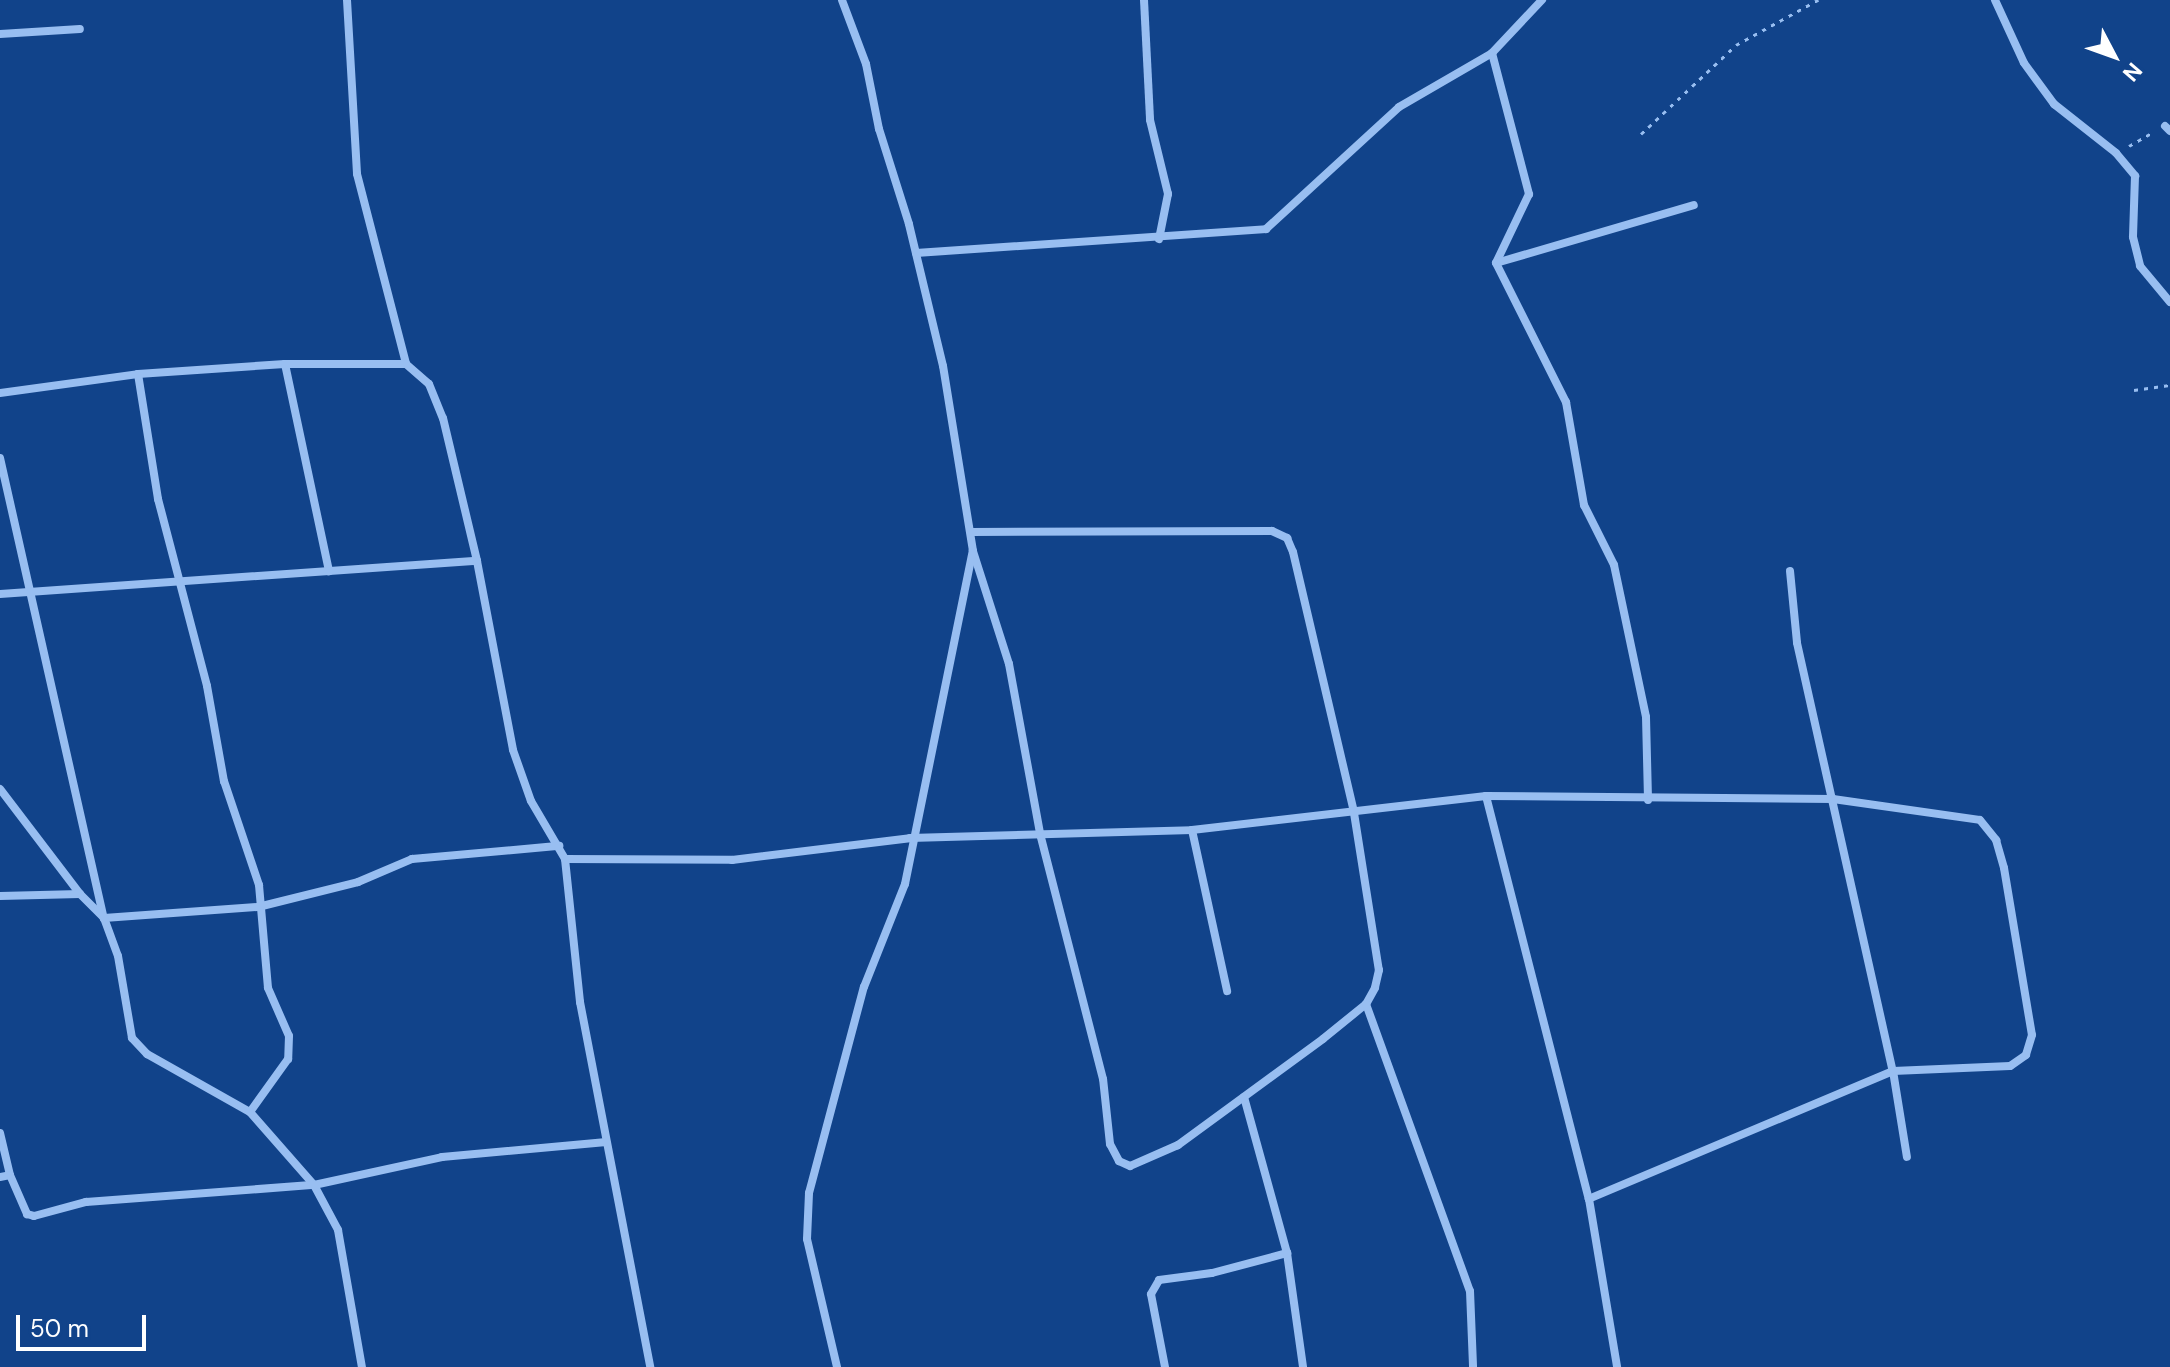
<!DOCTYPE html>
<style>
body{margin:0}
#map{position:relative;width:2170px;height:1367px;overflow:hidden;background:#11438a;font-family:"DM Sans",sans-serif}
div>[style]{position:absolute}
.path>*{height:3px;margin-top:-1.5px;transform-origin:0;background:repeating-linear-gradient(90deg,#98bef1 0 4px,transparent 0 10px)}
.street>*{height:8px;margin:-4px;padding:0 4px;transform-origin:4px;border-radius:4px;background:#98bef1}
span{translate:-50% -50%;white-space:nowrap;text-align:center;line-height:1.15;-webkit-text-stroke:6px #11438a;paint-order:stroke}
.north{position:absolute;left:2074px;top:16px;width:80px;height:80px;-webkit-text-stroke:6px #11438a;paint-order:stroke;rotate:131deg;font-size:22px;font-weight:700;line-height:32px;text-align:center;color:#fff}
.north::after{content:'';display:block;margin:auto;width:28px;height:36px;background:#fff;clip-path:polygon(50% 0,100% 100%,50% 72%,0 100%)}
.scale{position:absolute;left:16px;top:1315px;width:130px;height:36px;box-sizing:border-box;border:4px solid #fff;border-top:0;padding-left:10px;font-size:24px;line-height:28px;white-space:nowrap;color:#fff;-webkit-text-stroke:6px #11438a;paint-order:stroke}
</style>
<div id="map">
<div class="path">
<div style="left:1641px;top:134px;width:130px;rotate:-43.1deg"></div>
<div style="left:1736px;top:45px;width:94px;rotate:-28.8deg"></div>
<div style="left:2129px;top:146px;width:28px;rotate:-30deg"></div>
<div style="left:2134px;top:390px;width:36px;rotate:-8deg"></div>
</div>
<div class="street">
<div style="left:347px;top:0;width:174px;rotate:86.7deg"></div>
<div style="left:357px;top:174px;width:196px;rotate:75.5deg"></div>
<div style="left:406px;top:364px;width:30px;rotate:41deg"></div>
<div style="left:429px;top:384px;width:37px;rotate:68deg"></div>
<div style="left:443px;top:418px;width:147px;rotate:76.6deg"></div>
<div style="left:477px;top:561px;width:192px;rotate:79.2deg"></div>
<div style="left:513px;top:750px;width:54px;rotate:70.6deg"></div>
<div style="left:531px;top:801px;width:67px;rotate:59.6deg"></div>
<div style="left:565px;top:859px;width:144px;rotate:84deg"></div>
<div style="left:580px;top:1002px;width:372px;rotate:79.1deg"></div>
<div style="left:1144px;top:0;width:120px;rotate:87.1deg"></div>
<div style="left:1150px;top:120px;width:76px;rotate:76.3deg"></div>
<div style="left:1168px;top:194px;width:46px;rotate:101.3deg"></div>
<div style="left:1995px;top:0;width:69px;rotate:65.3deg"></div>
<div style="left:2024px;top:63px;width:51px;rotate:53.8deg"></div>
<div style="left:2054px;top:104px;width:79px;rotate:38.3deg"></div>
<div style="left:2116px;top:153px;width:30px;rotate:50deg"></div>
<div style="left:2135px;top:176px;width:61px;rotate:91.9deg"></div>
<div style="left:2133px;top:237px;width:30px;rotate:76deg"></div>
<div style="left:2140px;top:266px;width:47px;rotate:50.2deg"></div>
<div style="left:0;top:34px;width:80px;rotate:-3.6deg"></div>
<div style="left:1492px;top:53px;width:146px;rotate:75.3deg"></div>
<div style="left:1529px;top:194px;width:76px;rotate:115.6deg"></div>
<div style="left:1496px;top:263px;width:156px;rotate:63.3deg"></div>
<div style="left:1566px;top:402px;width:105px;rotate:80.1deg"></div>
<div style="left:1584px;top:505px;width:67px;rotate:63.4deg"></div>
<div style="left:1614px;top:565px;width:155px;rotate:78.1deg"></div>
<div style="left:1646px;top:717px;width:83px;rotate:88.6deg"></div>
<div style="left:2165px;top:126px;width:7px;rotate:45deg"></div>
<div style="left:916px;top:253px;width:351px;rotate:-3.9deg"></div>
<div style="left:1266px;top:229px;width:180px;rotate:-42.5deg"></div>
<div style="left:1399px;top:107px;width:108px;rotate:-30.1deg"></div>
<div style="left:1492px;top:53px;width:73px;rotate:-46.7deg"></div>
<div style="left:1496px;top:263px;width:206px;rotate:-16.3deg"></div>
<div style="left:285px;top:364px;width:212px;rotate:78deg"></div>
<div style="left:138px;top:374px;width:127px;rotate:80.9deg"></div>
<div style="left:158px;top:499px;width:193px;rotate:75.3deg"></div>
<div style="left:207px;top:686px;width:97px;rotate:79.9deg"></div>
<div style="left:224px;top:781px;width:110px;rotate:71.4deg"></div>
<div style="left:259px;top:885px;width:103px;rotate:85deg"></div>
<div style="left:268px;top:988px;width:52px;rotate:66.4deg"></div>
<div style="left:289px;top:1036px;width:23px;rotate:92deg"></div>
<div style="left:288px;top:1059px;width:65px;rotate:125.6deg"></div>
<div style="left:0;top:393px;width:139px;rotate:-7.8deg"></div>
<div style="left:138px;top:374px;width:147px;rotate:-3.9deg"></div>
<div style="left:285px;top:364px;width:121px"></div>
<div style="left:0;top:458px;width:472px;rotate:77.3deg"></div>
<div style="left:104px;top:918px;width:154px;rotate:-4.1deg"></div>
<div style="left:258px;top:907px;width:103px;rotate:-14deg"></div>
<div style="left:358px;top:882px;width:59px;rotate:-23.1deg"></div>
<div style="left:412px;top:859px;width:148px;rotate:-5.1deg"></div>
<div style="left:971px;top:532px;width:301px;rotate:-0.2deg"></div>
<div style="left:1272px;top:531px;width:17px;rotate:25deg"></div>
<div style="left:1287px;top:538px;width:15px;rotate:67deg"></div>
<div style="left:1293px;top:552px;width:268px;rotate:76.8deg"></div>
<div style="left:1354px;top:813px;width:159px;rotate:81deg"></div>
<div style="left:1379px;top:970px;width:18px;rotate:103deg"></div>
<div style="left:1375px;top:988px;width:18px;rotate:119deg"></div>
<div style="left:1366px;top:1004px;width:55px;rotate:140.9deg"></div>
<div style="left:1323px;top:1039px;width:180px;rotate:143.8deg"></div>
<div style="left:1178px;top:1145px;width:52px;rotate:156.4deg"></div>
<div style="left:1130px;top:1166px;width:12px;rotate:-156deg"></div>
<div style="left:1119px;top:1161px;width:19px;rotate:-118deg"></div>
<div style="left:1110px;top:1144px;width:65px;rotate:-96.1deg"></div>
<div style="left:1103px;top:1079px;width:254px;rotate:-104.4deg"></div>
<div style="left:1040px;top:833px;width:172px;rotate:-100.4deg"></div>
<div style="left:1009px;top:664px;width:119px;rotate:-107.7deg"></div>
<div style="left:1790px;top:571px;width:72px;rotate:84.4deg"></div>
<div style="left:1797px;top:643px;width:439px;rotate:77.4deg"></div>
<div style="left:1893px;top:1071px;width:87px;rotate:80.8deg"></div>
<div style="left:0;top:594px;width:478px;rotate:-4deg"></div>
<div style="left:0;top:789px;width:132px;rotate:52.7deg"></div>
<div style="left:80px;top:894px;width:34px;rotate:45deg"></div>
<div style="left:104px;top:918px;width:40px;rotate:69.8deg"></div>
<div style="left:118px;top:956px;width:83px;rotate:80.3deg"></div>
<div style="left:132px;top:1038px;width:22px;rotate:47deg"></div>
<div style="left:147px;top:1054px;width:118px;rotate:29.4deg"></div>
<div style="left:250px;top:1112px;width:97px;rotate:48.8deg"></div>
<div style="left:314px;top:1185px;width:51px;rotate:61.9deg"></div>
<div style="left:338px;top:1230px;width:139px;rotate:80.1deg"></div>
<div style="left:1486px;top:796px;width:416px;rotate:75.7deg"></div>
<div style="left:1589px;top:1199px;width:170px;rotate:80.5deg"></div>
<div style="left:1192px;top:830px;width:165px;rotate:77.7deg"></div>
<div style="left:565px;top:859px;width:167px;rotate:0.3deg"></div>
<div style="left:732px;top:860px;width:179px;rotate:-7deg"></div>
<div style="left:910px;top:838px;width:282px;rotate:-1.6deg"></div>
<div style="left:1192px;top:830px;width:296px;rotate:-6.6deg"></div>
<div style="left:1486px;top:796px;width:347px;rotate:0.5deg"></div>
<div style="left:1833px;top:799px;width:148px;rotate:8.1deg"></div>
<div style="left:1980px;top:820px;width:26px;rotate:51deg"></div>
<div style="left:1996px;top:840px;width:29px;rotate:74deg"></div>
<div style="left:2004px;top:868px;width:169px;rotate:80.5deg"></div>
<div style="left:2032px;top:1035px;width:21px;rotate:107deg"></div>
<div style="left:2026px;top:1055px;width:19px;rotate:145deg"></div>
<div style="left:2010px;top:1066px;width:117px;rotate:177.6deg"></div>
<div style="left:1893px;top:1071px;width:330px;rotate:157.2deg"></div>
<div style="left:0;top:896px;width:80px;rotate:-1.4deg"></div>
<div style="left:1366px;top:1004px;width:305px;rotate:70.1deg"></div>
<div style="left:1470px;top:1291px;width:76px;rotate:87.7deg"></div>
<div style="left:1244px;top:1097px;width:162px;rotate:74.6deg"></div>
<div style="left:1287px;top:1253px;width:115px;rotate:82deg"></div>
<div style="left:0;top:1133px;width:43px;rotate:76.6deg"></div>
<div style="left:0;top:1177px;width:10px;rotate:-11deg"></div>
<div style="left:10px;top:1175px;width:43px;rotate:66.4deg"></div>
<div style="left:27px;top:1214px;width:7px;rotate:16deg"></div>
<div style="left:34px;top:1216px;width:54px;rotate:-15.1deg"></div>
<div style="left:86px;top:1202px;width:229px;rotate:-4.3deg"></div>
<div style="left:314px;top:1185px;width:131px;rotate:-12.3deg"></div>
<div style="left:442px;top:1157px;width:165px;rotate:-5.2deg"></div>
<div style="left:837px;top:1367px;width:131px;rotate:-103.2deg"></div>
<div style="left:807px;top:1239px;width:46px;rotate:-87.5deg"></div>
<div style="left:809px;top:1193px;width:213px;rotate:-75.1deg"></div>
<div style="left:864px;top:987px;width:111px;rotate:-68.3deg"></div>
<div style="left:905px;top:884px;width:340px;rotate:-78.5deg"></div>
<div style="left:973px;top:551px;width:187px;rotate:-99.2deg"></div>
<div style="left:943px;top:366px;width:146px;rotate:-103.5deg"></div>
<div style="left:909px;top:224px;width:100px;rotate:-107.5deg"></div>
<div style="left:879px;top:129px;width:66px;rotate:-101.3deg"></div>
<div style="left:866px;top:64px;width:68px;rotate:-110.6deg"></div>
<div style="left:1165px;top:1367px;width:74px;rotate:-100.9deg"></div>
<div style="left:1151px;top:1294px;width:16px;rotate:-60deg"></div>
<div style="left:1159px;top:1280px;width:53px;rotate:-7.5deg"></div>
<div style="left:1212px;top:1273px;width:78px;rotate:-14.9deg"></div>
</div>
<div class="north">N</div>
<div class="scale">50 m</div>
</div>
